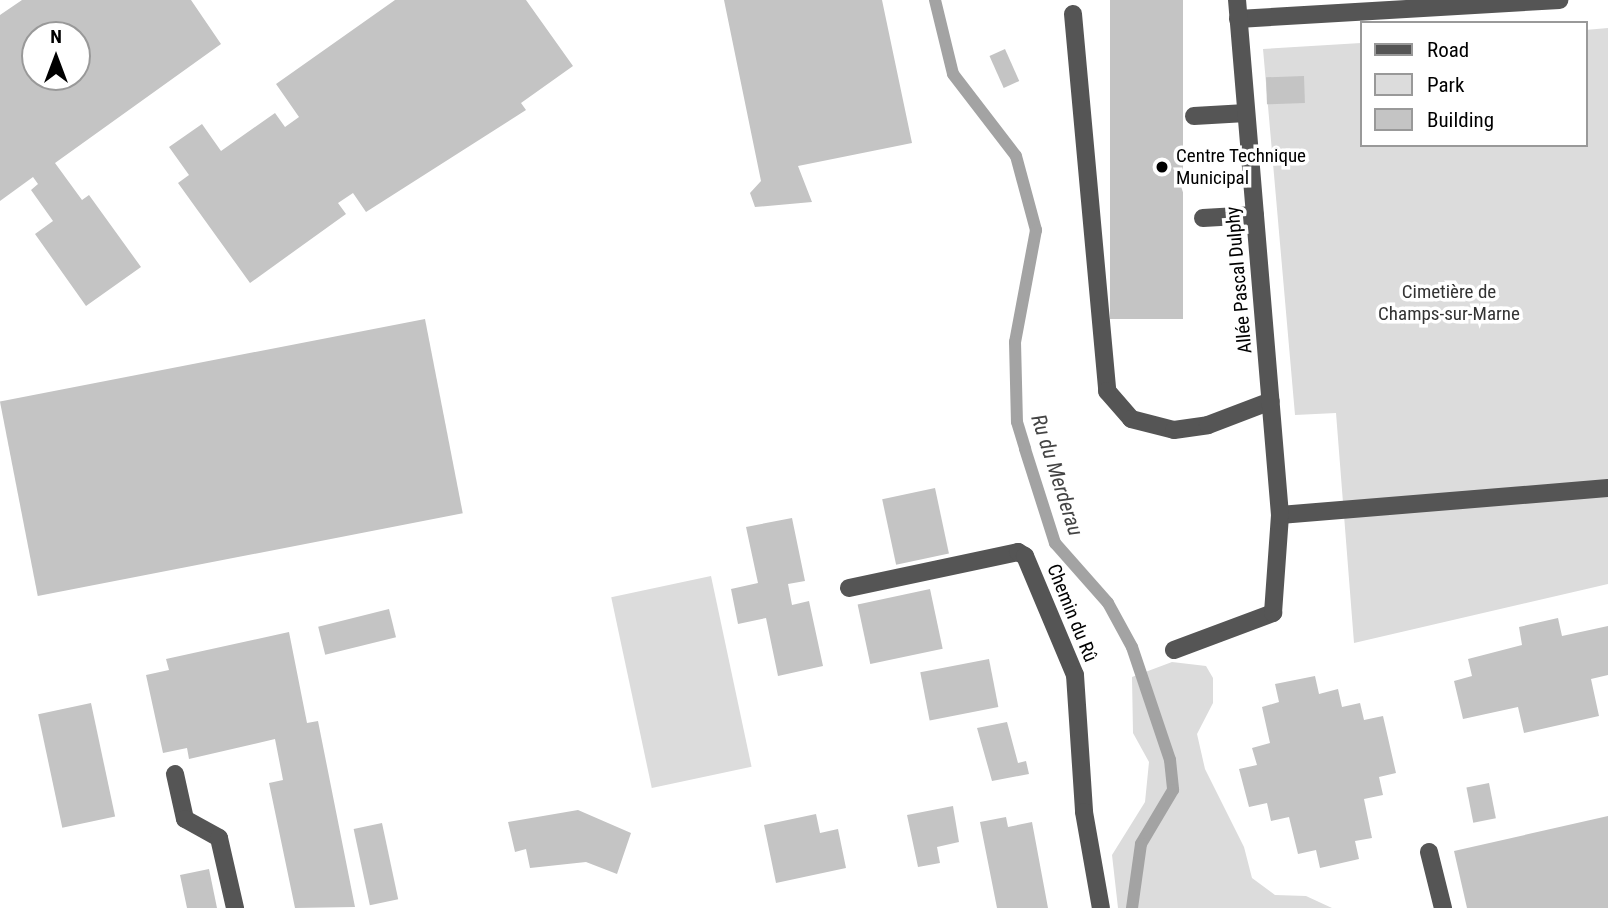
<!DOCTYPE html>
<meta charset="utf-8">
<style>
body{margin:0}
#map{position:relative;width:1608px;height:908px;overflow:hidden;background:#fff;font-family:"Roboto Condensed",sans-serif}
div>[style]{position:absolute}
.green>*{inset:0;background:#dcdcdc;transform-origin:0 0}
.stream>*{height:12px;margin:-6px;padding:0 6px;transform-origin:6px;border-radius:6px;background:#a3a3a3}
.building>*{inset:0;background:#c4c4c4;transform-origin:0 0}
.minor>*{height:18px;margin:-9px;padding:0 9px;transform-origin:9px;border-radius:9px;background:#555}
.dots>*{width:19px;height:19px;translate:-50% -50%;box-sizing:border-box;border:4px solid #fff;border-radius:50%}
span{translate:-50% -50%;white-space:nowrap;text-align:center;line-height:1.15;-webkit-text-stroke:7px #fff;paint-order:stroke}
.poi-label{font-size:19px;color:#000}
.left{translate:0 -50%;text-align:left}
.street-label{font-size:19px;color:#000}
.park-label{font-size:19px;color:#333}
.water-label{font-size:21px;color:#444;font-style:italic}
.legend{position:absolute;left:1360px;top:21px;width:228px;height:126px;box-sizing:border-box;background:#fff;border:2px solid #999;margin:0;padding:9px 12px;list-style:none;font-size:21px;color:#000}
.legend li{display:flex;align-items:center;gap:14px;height:35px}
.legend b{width:35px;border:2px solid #999}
.north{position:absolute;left:21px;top:21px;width:70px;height:70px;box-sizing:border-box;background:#fff;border:2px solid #999;border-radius:50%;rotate:0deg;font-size:19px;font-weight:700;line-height:28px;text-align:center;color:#000}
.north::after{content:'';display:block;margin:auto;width:24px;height:32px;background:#000;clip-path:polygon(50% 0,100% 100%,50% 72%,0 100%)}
</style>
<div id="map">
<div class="green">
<div style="clip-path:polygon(1608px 28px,1608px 584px,1354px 643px,1336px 413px,1295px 415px,1263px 49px,1361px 43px,1361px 145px,1585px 145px,1585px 30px)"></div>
<div style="left:711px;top:576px;width:195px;height:102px;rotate:78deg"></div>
<div style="clip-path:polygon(1172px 662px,1206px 666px,1213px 678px,1213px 703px,1197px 734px,1205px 769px,1244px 847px,1252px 878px,1275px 895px,1306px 896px,1332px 908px,1118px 908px,1112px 855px,1145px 802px,1149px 762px,1133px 733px,1132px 677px)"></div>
</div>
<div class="stream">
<div style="left:935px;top:0;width:76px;rotate:76.3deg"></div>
<div style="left:953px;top:74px;width:103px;rotate:52.5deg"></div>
<div style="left:1016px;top:156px;width:77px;rotate:74.9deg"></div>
<div style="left:1036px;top:230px;width:114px;rotate:100.6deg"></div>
<div style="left:1015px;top:342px;width:80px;rotate:88.6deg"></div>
<div style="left:1017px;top:422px;width:28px;rotate:73deg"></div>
<div style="left:1025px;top:449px;width:99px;rotate:72.3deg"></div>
<div style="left:1055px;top:543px;width:80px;rotate:48.5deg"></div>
<div style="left:1108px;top:603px;width:50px;rotate:61.4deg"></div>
<div style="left:1132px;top:647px;width:119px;rotate:71.4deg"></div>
<div style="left:1170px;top:760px;width:30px;rotate:84deg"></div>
<div style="left:1173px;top:790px;width:63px;rotate:120.7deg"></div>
<div style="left:1141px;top:844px;width:65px;rotate:98deg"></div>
</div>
<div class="building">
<div style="clip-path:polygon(evenodd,22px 0,191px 0,221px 44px,55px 163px,82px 200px,89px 195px,141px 267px,86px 306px,35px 234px,53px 221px,31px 190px,38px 184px,33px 177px,0 201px,0 15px,22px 0,35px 35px,77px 35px,77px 77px,35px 77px,35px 35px)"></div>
<div style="clip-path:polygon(395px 0,526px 0,573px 66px,521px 103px,526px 110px,366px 212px,353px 193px,338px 203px,346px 214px,250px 283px,178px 183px,189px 175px,169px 147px,202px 124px,221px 151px,275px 113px,285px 127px,299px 117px,276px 84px)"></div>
<div style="clip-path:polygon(724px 0,882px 0,912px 143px,798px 166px,812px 202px,755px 207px,750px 193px,761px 181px)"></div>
<div style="left:1110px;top:0;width:73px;height:319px"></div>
<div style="left:1005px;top:49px;width:35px;height:17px;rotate:66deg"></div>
<div style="left:1304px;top:76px;width:27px;height:38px;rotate:88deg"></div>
<div style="left:425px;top:319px;width:198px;height:433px;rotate:79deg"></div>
<div style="left:935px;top:488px;width:67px;height:54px;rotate:78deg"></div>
<div style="clip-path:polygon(792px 518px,805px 581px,788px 584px,792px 605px,809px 601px,823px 666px,778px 676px,766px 618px,738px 624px,731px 589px,758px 583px,746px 527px)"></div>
<div style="left:930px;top:589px;width:61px;height:74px;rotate:78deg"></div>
<div style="left:389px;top:609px;width:29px;height:73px;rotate:76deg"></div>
<div style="clip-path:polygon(1558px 618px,1562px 636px,1608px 626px,1608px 675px,1591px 679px,1599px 716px,1524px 733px,1518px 707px,1463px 719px,1454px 681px,1472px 676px,1468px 659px,1522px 645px,1519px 627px)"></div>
<div style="clip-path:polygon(289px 632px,307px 723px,318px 721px,355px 907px,295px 908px,269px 783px,283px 780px,275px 739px,189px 759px,187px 748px,163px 753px,146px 675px,169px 670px,166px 659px)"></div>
<div style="left:989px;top:659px;width:49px;height:70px;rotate:79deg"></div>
<div style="clip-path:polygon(1315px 676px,1319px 694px,1338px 689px,1342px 707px,1360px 703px,1364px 720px,1383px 716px,1396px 773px,1379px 777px,1383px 795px,1364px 799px,1372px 838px,1355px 841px,1359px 859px,1320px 868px,1316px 850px,1298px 854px,1289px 817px,1271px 821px,1267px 803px,1249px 807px,1239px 769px,1257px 765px,1252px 748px,1270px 743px,1262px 707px,1279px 702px,1275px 684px)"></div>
<div style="left:91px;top:703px;width:116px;height:54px;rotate:78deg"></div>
<div style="clip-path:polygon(1007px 722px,1018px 763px,1026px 761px,1029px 774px,992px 781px,977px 728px)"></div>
<div style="left:1489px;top:783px;width:36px;height:23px;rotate:79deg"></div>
<div style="clip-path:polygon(953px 806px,959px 842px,937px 847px,940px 863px,918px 867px,907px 815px)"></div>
<div style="clip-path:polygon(578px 810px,631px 833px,617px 874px,586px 862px,530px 868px,526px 849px,515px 852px,508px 822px)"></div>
<div style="clip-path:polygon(816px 814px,820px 833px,838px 829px,846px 868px,776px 883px,764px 825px)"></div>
<div style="clip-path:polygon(1608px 816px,1608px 908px,1467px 908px,1454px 851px)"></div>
<div style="clip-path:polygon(1006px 817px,1008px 827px,1032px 822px,1048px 908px,997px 908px,980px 822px)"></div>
<div style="left:382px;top:823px;width:78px;height:29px;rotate:78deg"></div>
<div style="clip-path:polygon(209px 869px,217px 908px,187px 908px,180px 875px)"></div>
</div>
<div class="minor">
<div style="left:1073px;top:14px;width:379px;rotate:84.8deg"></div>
<div style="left:1107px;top:391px;width:37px;rotate:49deg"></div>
<div style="left:1131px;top:419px;width:44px;rotate:14.3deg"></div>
<div style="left:1174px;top:430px;width:34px;rotate:-8deg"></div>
<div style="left:1208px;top:425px;width:67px;rotate:-20.9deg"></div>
<div style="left:1238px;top:19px;width:322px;rotate:-3.4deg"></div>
<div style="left:1194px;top:116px;width:52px;rotate:-3.3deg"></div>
<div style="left:1203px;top:218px;width:52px;rotate:-3.3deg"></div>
<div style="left:1280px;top:515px;width:329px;rotate:-4.7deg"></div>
<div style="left:849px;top:588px;width:173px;rotate:-12deg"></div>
<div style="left:1018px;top:552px;width:8px;rotate:30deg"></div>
<div style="left:1025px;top:556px;width:129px;rotate:67.2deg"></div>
<div style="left:1075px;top:675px;width:137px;rotate:86.2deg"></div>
<div style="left:1084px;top:812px;width:97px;rotate:80deg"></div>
<div style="left:1174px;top:650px;width:106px;rotate:-20.5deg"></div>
<div style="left:1273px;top:613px;width:98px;rotate:-85.9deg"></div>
<div style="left:1280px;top:515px;width:517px;rotate:-94.77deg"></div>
<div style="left:175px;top:774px;width:46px;rotate:77.5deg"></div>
<div style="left:185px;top:819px;width:39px;rotate:29deg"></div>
<div style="left:219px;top:838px;width:72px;rotate:77.1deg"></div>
<div style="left:1429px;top:852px;width:58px;rotate:76deg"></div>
</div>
<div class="dots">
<div style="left:1162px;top:167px;background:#000"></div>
</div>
<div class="poi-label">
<span class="left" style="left:1176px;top:167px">Centre Technique<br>Municipal</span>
</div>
<div class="street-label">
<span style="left:1239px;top:280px;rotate:-95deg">Allée Pascal Dulphy</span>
<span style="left:1072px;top:613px;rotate:68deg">Chemin du Rû</span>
</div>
<div class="park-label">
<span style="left:1449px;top:303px">Cimetière de<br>Champs-sur-Marne</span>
</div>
<div class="water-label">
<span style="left:1057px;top:475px;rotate:72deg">Ru du Merderau</span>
</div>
<ul class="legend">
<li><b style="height:9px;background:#555"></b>Road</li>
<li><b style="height:19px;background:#dcdcdc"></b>Park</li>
<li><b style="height:19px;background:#c4c4c4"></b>Building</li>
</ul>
<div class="north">N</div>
</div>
